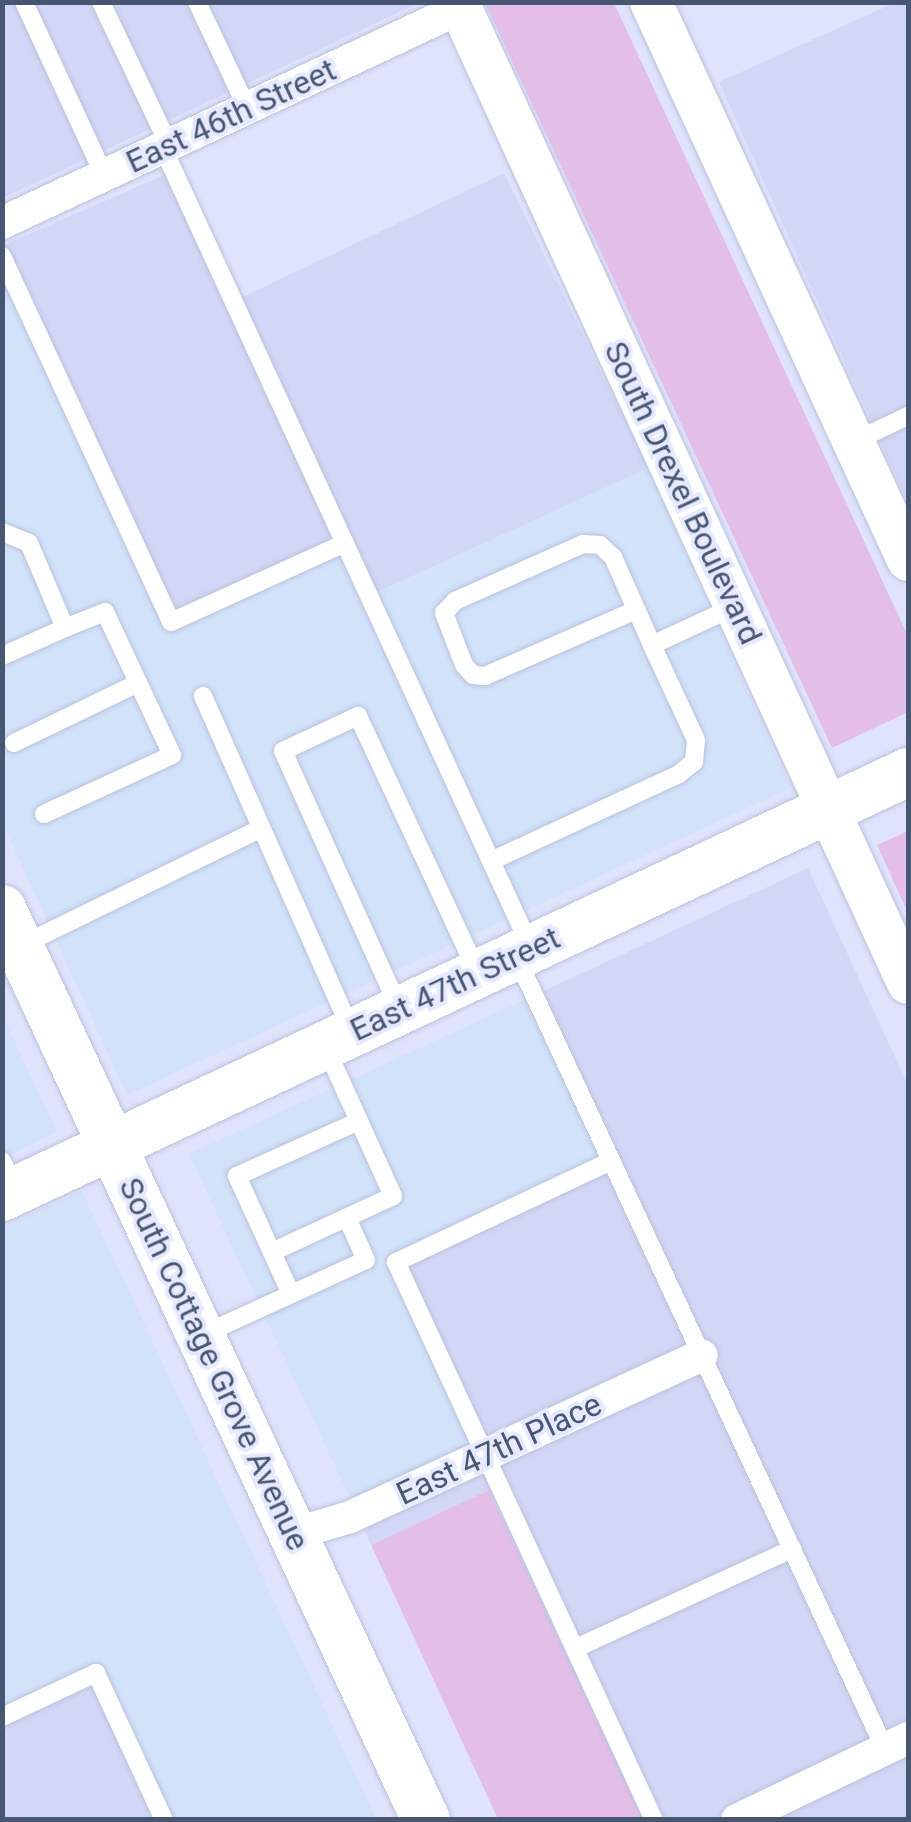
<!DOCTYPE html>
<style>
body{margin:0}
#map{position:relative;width:911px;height:1822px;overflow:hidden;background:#e0e3fc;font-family:Roboto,sans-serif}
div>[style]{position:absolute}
.residential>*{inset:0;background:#d2d7f5}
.commercial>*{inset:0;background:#d1e2f9}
.green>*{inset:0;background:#e3bfe8}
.roads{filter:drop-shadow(0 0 2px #bac2dc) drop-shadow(0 0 2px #bac2dc)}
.service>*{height:18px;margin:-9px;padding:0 9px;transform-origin:9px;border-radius:9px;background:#fff}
.minor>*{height:32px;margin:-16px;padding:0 16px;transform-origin:16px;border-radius:16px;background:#fff}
.tertiary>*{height:42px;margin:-21px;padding:0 21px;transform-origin:21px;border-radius:21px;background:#fff}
.secondary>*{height:48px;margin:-24px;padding:0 24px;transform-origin:24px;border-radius:24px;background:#fff}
span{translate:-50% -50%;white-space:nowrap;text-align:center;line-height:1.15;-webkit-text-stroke:8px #e6e9ff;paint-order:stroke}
.street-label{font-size:32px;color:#485771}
.frame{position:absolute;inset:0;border:5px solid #485771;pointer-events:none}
</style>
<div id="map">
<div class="residential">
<div style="clip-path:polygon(3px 2px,419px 3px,3px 198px)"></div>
<div style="clip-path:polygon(894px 3px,908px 3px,908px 503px,719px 82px)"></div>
<div style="clip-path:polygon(173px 171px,234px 301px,504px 173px,648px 468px,369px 596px,171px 622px,3px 256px,2px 246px)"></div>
<div style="clip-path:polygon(808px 868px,908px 1085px,908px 1819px,642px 1819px,489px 1490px,371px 1545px,356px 1511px,391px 1261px,533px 996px)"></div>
<div style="clip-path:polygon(96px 1673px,164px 1819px,3px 1819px,2px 1717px)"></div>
</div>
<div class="commercial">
<div style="clip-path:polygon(2px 256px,171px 621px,345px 543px,370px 596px,648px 468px,790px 788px,127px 1095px,3px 824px)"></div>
<div style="clip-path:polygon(533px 996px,609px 1160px,391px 1261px,482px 1454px,356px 1511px,189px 1154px)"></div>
<div style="clip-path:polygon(2px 1014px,57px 1132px,3px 1158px,2px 1158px)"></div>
<div style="clip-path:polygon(82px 1191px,376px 1819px,164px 1819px,95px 1673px,3px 1717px,2px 1227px)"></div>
</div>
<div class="green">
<div style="clip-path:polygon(485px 3px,614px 3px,908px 636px,908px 712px,832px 748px)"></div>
<div style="clip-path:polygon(908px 831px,908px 913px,877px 845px)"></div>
<div style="clip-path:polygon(489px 1490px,643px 1819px,498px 1819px,371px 1545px)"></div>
</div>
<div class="roads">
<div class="service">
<div style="left:24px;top:2px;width:191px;rotate:65.2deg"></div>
<div style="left:101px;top:2px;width:158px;rotate:64.6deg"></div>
<div style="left:197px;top:2px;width:117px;rotate:64.7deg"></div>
<div style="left:163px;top:148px;width:881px;rotate:65.3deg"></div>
<div style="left:2px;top:256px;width:403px;rotate:65.2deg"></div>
<div style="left:171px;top:622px;width:191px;rotate:-24.4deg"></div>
<div style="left:855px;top:441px;width:59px;rotate:-25.3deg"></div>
<div style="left:2px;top:532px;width:29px;rotate:22deg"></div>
<div style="left:29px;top:543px;width:92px;rotate:67deg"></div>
<div style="left:65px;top:628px;width:69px;rotate:156deg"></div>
<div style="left:636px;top:610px;width:165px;rotate:156.4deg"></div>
<div style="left:485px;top:676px;width:12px;rotate:-175deg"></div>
<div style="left:473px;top:675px;width:13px;rotate:-132deg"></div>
<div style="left:464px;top:665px;width:56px;rotate:-111deg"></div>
<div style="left:444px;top:613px;width:16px;rotate:-47deg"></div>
<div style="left:455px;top:601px;width:140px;rotate:-24deg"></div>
<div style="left:583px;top:544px;width:17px;rotate:3deg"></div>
<div style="left:600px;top:545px;width:18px;rotate:43deg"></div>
<div style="left:613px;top:557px;width:96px;rotate:66.1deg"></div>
<div style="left:652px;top:645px;width:90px;rotate:-24.9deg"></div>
<div style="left:203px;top:696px;width:368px;rotate:66.1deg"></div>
<div style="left:14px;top:743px;width:138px;rotate:-25.8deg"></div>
<div style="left:44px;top:814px;width:141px;rotate:-24.7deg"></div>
<div style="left:172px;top:755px;width:158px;rotate:-115.1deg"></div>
<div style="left:105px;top:612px;width:43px;rotate:158.2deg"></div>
<div style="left:491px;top:861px;width:207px;rotate:-24.8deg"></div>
<div style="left:679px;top:774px;width:19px;rotate:-39deg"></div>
<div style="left:694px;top:762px;width:22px;rotate:-85deg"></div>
<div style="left:696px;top:740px;width:105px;rotate:-114.9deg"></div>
<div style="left:22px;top:945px;width:265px;rotate:-26deg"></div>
<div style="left:516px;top:956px;width:875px;rotate:65.05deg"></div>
<div style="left:399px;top:1008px;width:282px;rotate:-114.3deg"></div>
<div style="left:283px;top:751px;width:83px;rotate:-25deg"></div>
<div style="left:358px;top:716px;width:284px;rotate:65deg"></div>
<div style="left:2px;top:1161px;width:32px;rotate:64deg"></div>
<div style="left:611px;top:1161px;width:238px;rotate:154.8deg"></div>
<div style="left:396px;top:1262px;width:615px;rotate:65.19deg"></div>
<div style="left:272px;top:1252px;width:133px;rotate:-24.8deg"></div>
<div style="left:393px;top:1196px;width:165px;rotate:-114.4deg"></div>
<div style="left:291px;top:1294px;width:130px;rotate:-114.6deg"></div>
<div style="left:237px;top:1176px;width:134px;rotate:-24.3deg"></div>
<div style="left:202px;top:1335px;width:180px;rotate:-24.6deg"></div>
<div style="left:366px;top:1260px;width:46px;rotate:-114.3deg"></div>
<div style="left:576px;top:1648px;width:238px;rotate:-24.6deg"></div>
<div style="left:2px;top:1717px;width:104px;rotate:-25.1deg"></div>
<div style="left:96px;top:1673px;width:162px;rotate:65.2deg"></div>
</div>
<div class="minor">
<div style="left:2px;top:223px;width:507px;rotate:-25.1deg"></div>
<div style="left:293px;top:1534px;width:59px;rotate:-16.6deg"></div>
<div style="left:350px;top:1517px;width:387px;rotate:-24.7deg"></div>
<div style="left:737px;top:1820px;width:190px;rotate:-25.6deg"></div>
</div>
<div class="tertiary">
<div style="left:458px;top:2px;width:1079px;rotate:65.36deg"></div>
<div style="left:651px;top:2px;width:614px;rotate:65.27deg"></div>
</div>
<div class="secondary">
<div style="left:2px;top:909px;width:1005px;rotate:65.04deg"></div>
<div style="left:2px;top:1197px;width:1001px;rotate:-25.13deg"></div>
</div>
</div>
<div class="street-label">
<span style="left:231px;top:116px;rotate:-25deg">East 46th Street</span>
<span style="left:683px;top:493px;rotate:65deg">South Drexel Boulevard</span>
<span style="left:455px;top:984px;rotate:-25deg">East 47th Street</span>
<span style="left:214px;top:1364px;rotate:65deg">South Cottage Grove Avenue</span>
<span style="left:499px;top:1449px;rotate:-25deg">East 47th Place</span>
</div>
<div class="frame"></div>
</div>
